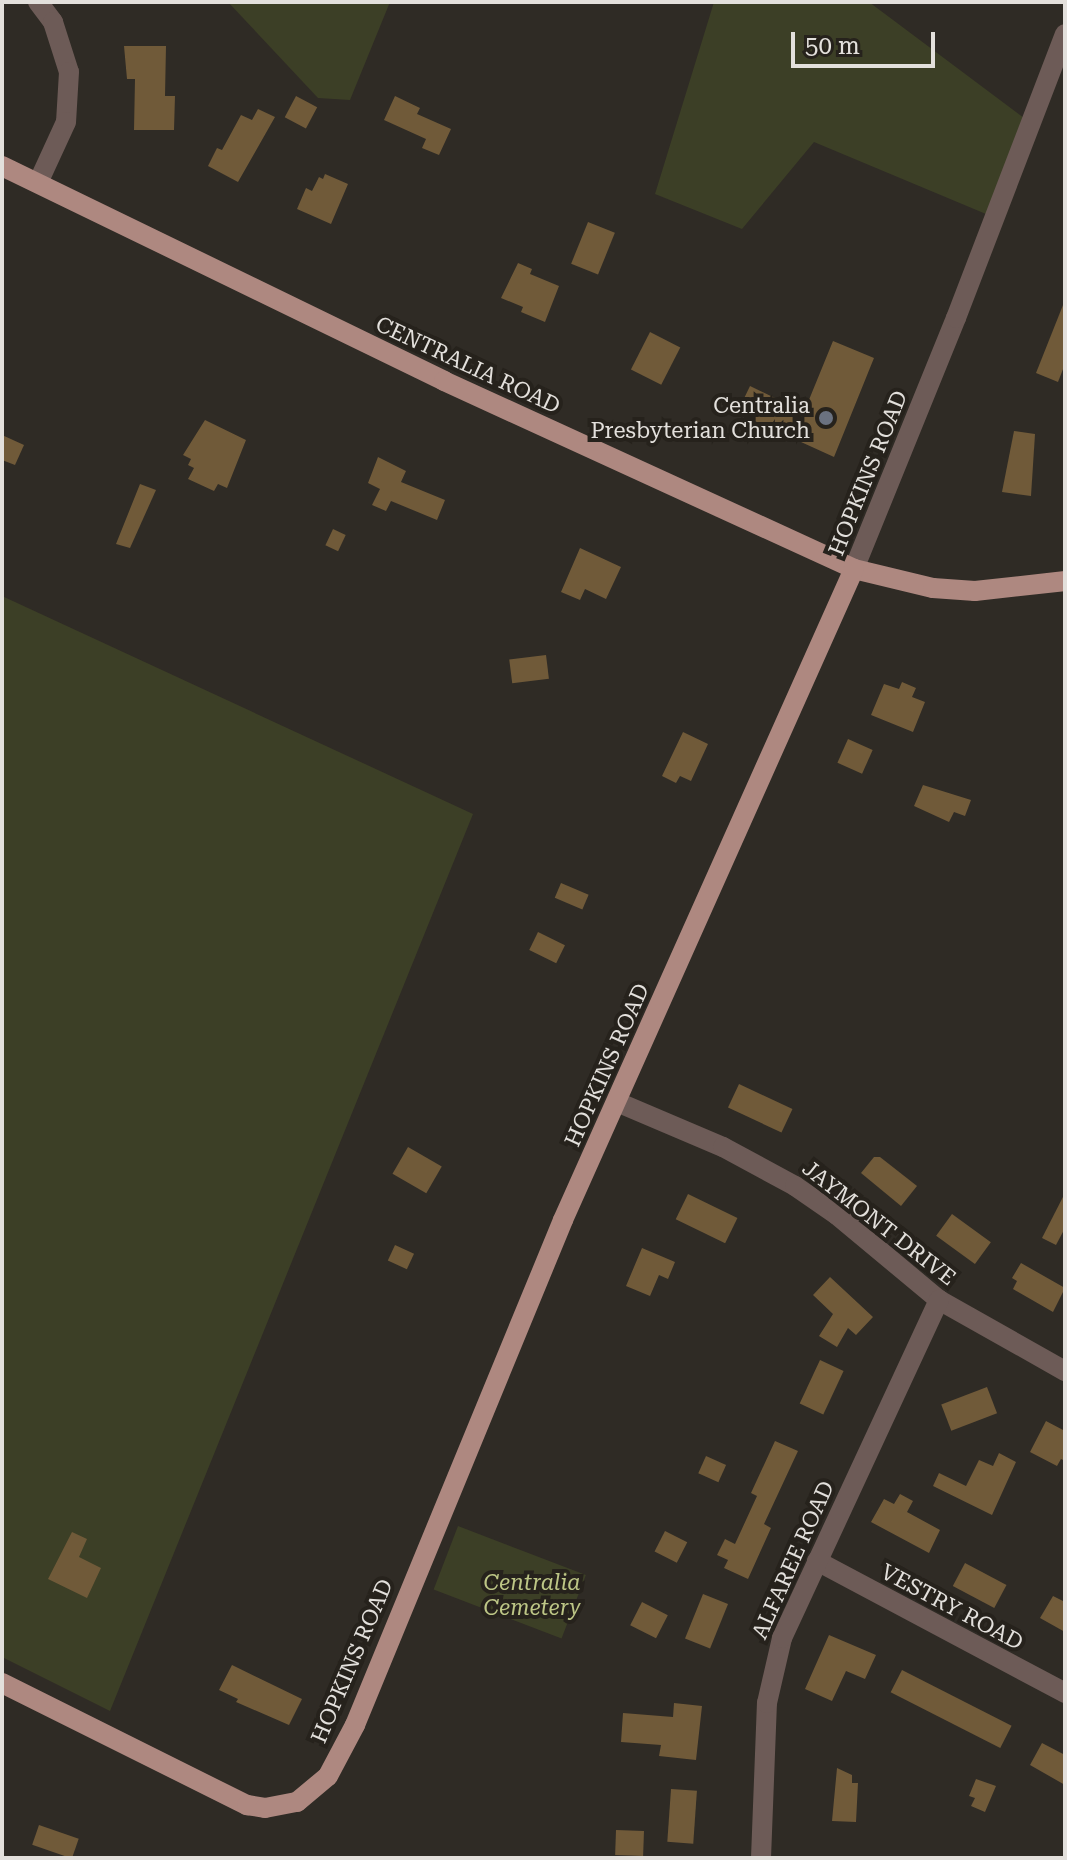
<!DOCTYPE html>
<style>
body{margin:0}
#map{position:relative;width:1067px;height:1860px;overflow:hidden;background:#2f2b25;font-family:"Roboto Serif",serif}
div>[style]{position:absolute}
.green>*{inset:0;background:#3c3f26;transform-origin:0 0}
.building>*{inset:0;background:#705a39;transform-origin:0 0}
.minor>*{height:20px;margin:-10px;padding:0 10px;transform-origin:10px;border-radius:10px;background:#6d5b57}
.major>*{height:20px;margin:-10px;padding:0 10px;transform-origin:10px;border-radius:10px;background:#ae8880}
.dots>*{width:22px;height:22px;translate:-50% -50%;box-sizing:border-box;border:4px solid #26221c;border-radius:50%}
span{translate:-50% -50%;white-space:nowrap;text-align:center;line-height:1.15;-webkit-text-stroke:8px #26221c;paint-order:stroke}
.street-label{font-size:22px;color:#e3e0dc}
.poi-label{font-size:22px;color:#e3e0dc}
.right{translate:-100% -50%;text-align:right}
.park-label{font-size:22px;color:#bdc686;font-style:italic}
.frame{position:absolute;inset:0;border:4px solid #e3e0dc;pointer-events:none}
.scale{position:absolute;left:791px;top:32px;width:144px;height:36px;box-sizing:border-box;border:4px solid #e3e0dc;border-top:0;padding-left:10px;font-size:24px;line-height:28px;white-space:nowrap;color:#e3e0dc;-webkit-text-stroke:6px #26221c;paint-order:stroke}
</style>
<div id="map">
<div class="green">
<div style="clip-path:polygon(228px 2px,390px 2px,350px 100px,318px 98px)"></div>
<div style="clip-path:polygon(714px 2px,869px 2px,1024px 118px,986px 214px,814px 142px,742px 229px,655px 194px)"></div>
<div style="clip-path:polygon(2px 596px,473px 814px,110px 1711px,2px 1657px)"></div>
<div style="left:458px;top:1526px;width:137px;height:68px;rotate:21deg"></div>
</div>
<div class="building">
<div style="clip-path:polygon(124px 46px,166px 46px,165px 96px,175px 96px,174px 130px,134px 130px,135px 79px,127px 79px)"></div>
<div style="left:296px;top:96px;width:24px;height:24px;rotate:28deg"></div>
<div style="clip-path:polygon(395px 96px,420px 108px,417px 114px,451px 129px,439px 155px,422px 148px,426px 139px,384px 120px)"></div>
<div style="clip-path:polygon(258px 109px,275px 117px,238px 182px,208px 166px,217px 148px,222px 150px,241px 115px,252px 120px)"></div>
<div style="clip-path:polygon(325px 174px,348px 184px,331px 224px,297px 209px,306px 188px,312px 191px,319px 177px,323px 179px)"></div>
<div style="left:588px;top:222px;width:29px;height:45px;rotate:22deg"></div>
<div style="clip-path:polygon(518px 263px,532px 269px,530px 274px,559px 286px,545px 322px,521px 312px,523px 307px,501px 298px)"></div>
<div style="clip-path:polygon(1065px 300px,1065px 364px,1058px 382px,1036px 373px)"></div>
<div style="left:650px;top:332px;width:34px;height:42px;rotate:27deg"></div>
<div style="clip-path:polygon(833px 341px,874px 358px,834px 457px,737px 413px,750px 386px,804px 412px)"></div>
<div style="clip-path:polygon(205px 420px,246px 440px,227px 488px,218px 484px,214px 491px,188px 479px,194px 468px,188px 465px,191px 459px,183px 455px)"></div>
<div style="clip-path:polygon(1014px 431px,1035px 434px,1031px 496px,1002px 492px)"></div>
<div style="clip-path:polygon(2px 435px,24px 445px,15px 465px,2px 460px)"></div>
<div style="clip-path:polygon(378px 457px,406px 471px,401px 482px,445px 500px,437px 520px,391px 501px,386px 511px,372px 505px,380px 489px,368px 483px)"></div>
<div style="clip-path:polygon(140px 484px,156px 490px,130px 548px,116px 544px)"></div>
<div style="left:333px;top:529px;width:14px;height:18px;rotate:25deg"></div>
<div style="clip-path:polygon(580px 548px,621px 567px,606px 599px,585px 589px,580px 600px,561px 592px)"></div>
<div style="left:546px;top:655px;width:24px;height:37px;rotate:83deg"></div>
<div style="clip-path:polygon(902px 682px,916px 688px,912px 697px,925px 702px,913px 732px,871px 715px,884px 684px,899px 689px)"></div>
<div style="clip-path:polygon(683px 732px,708px 744px,691px 781px,680px 776px,676px 783px,662px 776px)"></div>
<div style="left:848px;top:739px;width:27px;height:26px;rotate:24deg"></div>
<div style="clip-path:polygon(923px 785px,971px 800px,965px 816px,954px 812px,949px 822px,914px 806px)"></div>
<div style="left:561px;top:883px;width:30px;height:16px;rotate:23deg"></div>
<div style="left:538px;top:932px;width:30px;height:20px;rotate:26deg"></div>
<div style="left:739px;top:1084px;width:59px;height:26px;rotate:25deg"></div>
<div style="left:408px;top:1147px;width:39px;height:31px;rotate:30deg"></div>
<div style="clip-path:polygon(874px 1157px,880px 1157px,917px 1186px,901px 1206px,861px 1173px)"></div>
<div style="clip-path:polygon(1065px 1193px,1065px 1228px,1056px 1245px,1042px 1238px)"></div>
<div style="left:688px;top:1194px;width:55px;height:28px;rotate:26deg"></div>
<div style="left:952px;top:1214px;width:48px;height:27px;rotate:36deg"></div>
<div style="left:395px;top:1245px;width:21px;height:17px;rotate:25deg"></div>
<div style="clip-path:polygon(642px 1248px,675px 1262px,668px 1279px,659px 1275px,650px 1296px,626px 1286px)"></div>
<div style="clip-path:polygon(1021px 1263px,1065px 1288px,1053px 1312px,1013px 1289px,1017px 1281px,1012px 1278px)"></div>
<div style="clip-path:polygon(830px 1277px,873px 1317px,856px 1335px,848px 1328px,837px 1347px,819px 1336px,833px 1314px,813px 1295px)"></div>
<div style="left:820px;top:1360px;width:26px;height:48px;rotate:25deg"></div>
<div style="left:987px;top:1387px;width:28px;height:49px;rotate:69deg"></div>
<div style="clip-path:polygon(1046px 1421px,1065px 1431px,1065px 1461px,1061px 1459px,1057px 1466px,1030px 1452px)"></div>
<div style="clip-path:polygon(775px 1441px,798px 1451px,764px 1524px,771px 1528px,748px 1579px,724px 1568px,728px 1560px,717px 1555px,725px 1539px,735px 1544px,757px 1496px,751px 1493px)"></div>
<div style="clip-path:polygon(999px 1453px,1016px 1462px,992px 1515px,933px 1486px,939px 1473px,966px 1486px,979px 1460px,993px 1466px)"></div>
<div style="left:706px;top:1456px;width:22px;height:19px;rotate:24deg"></div>
<div style="clip-path:polygon(900px 1494px,913px 1501px,907px 1512px,940px 1530px,929px 1553px,871px 1522px,884px 1499px,894px 1504px)"></div>
<div style="left:665px;top:1531px;width:25px;height:23px;rotate:27deg"></div>
<div style="clip-path:polygon(72px 1532px,87px 1539px,79px 1557px,101px 1568px,87px 1598px,48px 1579px)"></div>
<div style="left:965px;top:1563px;width:47px;height:26px;rotate:28deg"></div>
<div style="left:703px;top:1594px;width:27px;height:48px;rotate:22deg"></div>
<div style="clip-path:polygon(1053px 1596px,1065px 1602px,1065px 1632px,1040px 1618px)"></div>
<div style="left:642px;top:1602px;width:29px;height:26px;rotate:27deg"></div>
<div style="clip-path:polygon(829px 1635px,876px 1655px,865px 1679px,846px 1671px,832px 1701px,805px 1689px)"></div>
<div style="clip-path:polygon(232px 1665px,302px 1699px,289px 1725px,236px 1702px,238px 1699px,219px 1690px)"></div>
<div style="left:902px;top:1670px;width:123px;height:25px;rotate:27deg"></div>
<div style="clip-path:polygon(674px 1703px,702px 1706px,696px 1760px,659px 1756px,661px 1745px,621px 1742px,623px 1713px,673px 1717px)"></div>
<div style="clip-path:polygon(1042px 1743px,1065px 1755px,1065px 1785px,1030px 1765px)"></div>
<div style="clip-path:polygon(837px 1768px,852px 1775px,852px 1783px,858px 1783px,856px 1822px,832px 1821px)"></div>
<div style="clip-path:polygon(976px 1779px,996px 1786px,985px 1812px,971px 1806px,975px 1798px,969px 1796px)"></div>
<div style="left:671px;top:1789px;width:26px;height:53px;rotate:4deg"></div>
<div style="left:39px;top:1825px;width:42px;height:21px;rotate:19deg"></div>
<div style="left:616px;top:1830px;width:28px;height:25px;rotate:2deg"></div>
</div>
<div class="minor">
<div style="left:38px;top:2px;width:25px;rotate:53deg"></div>
<div style="left:53px;top:22px;width:52px;rotate:72.3deg"></div>
<div style="left:69px;top:72px;width:50px;rotate:93.4deg"></div>
<div style="left:66px;top:122px;width:67px;rotate:114.7deg"></div>
<div style="left:854px;top:569px;width:271px;rotate:-67.9deg"></div>
<div style="left:956px;top:318px;width:304px;rotate:-69deg"></div>
<div style="left:617px;top:1102px;width:115px;rotate:23deg"></div>
<div style="left:723px;top:1147px;width:82px;rotate:28.4deg"></div>
<div style="left:795px;top:1186px;width:51px;rotate:34.6deg"></div>
<div style="left:837px;top:1215px;width:133px;rotate:39.8deg"></div>
<div style="left:939px;top:1300px;width:145px;rotate:29.4deg"></div>
<div style="left:817px;top:1561px;width:281px;rotate:28deg"></div>
<div style="left:761px;top:1858px;width:155px;rotate:-87.8deg"></div>
<div style="left:767px;top:1703px;width:67px;rotate:-77deg"></div>
<div style="left:782px;top:1638px;width:373px;rotate:-65.1deg"></div>
</div>
<div class="major">
<div style="left:2px;top:166px;width:492px;rotate:25.9deg"></div>
<div style="left:444px;top:381px;width:451px;rotate:24.6deg"></div>
<div style="left:854px;top:569px;width:81px;rotate:13.5deg"></div>
<div style="left:933px;top:588px;width:42px;rotate:4.1deg"></div>
<div style="left:975px;top:591px;width:91px;rotate:-6.3deg"></div>
<div style="left:2px;top:1683px;width:274px;rotate:26.5deg"></div>
<div style="left:247px;top:1805px;width:18px;rotate:9deg"></div>
<div style="left:265px;top:1808px;width:33px;rotate:-11deg"></div>
<div style="left:297px;top:1802px;width:40px;rotate:-40deg"></div>
<div style="left:328px;top:1776px;width:58px;rotate:-62.1deg"></div>
<div style="left:355px;top:1725px;width:546px;rotate:-67.61deg"></div>
<div style="left:563px;top:1220px;width:713px;rotate:-65.92deg"></div>
</div>
<div class="dots">
<div style="left:826px;top:418px;background:#6b7280"></div>
</div>
<div class="street-label">
<span style="left:468px;top:365px;rotate:25deg">CENTRALIA ROAD</span>
<span style="left:868px;top:473px;rotate:-68deg">HOPKINS ROAD</span>
<span style="left:607px;top:1065px;rotate:-66deg">HOPKINS ROAD</span>
<span style="left:879px;top:1223px;rotate:38deg">JAYMONT DRIVE</span>
<span style="left:793px;top:1560px;rotate:-66deg">ALFAREE ROAD</span>
<span style="left:952px;top:1607px;rotate:28deg">VESTRY ROAD</span>
<span style="left:352px;top:1661px;rotate:-67deg">HOPKINS ROAD</span>
</div>
<div class="poi-label">
<span class="right" style="left:810px;top:418px">Centralia<br>Presbyterian Church</span>
</div>
<div class="park-label">
<span style="left:532px;top:1595px">Centralia<br>Cemetery</span>
</div>
<div class="frame"></div>
<div class="scale">50 m</div>
</div>
